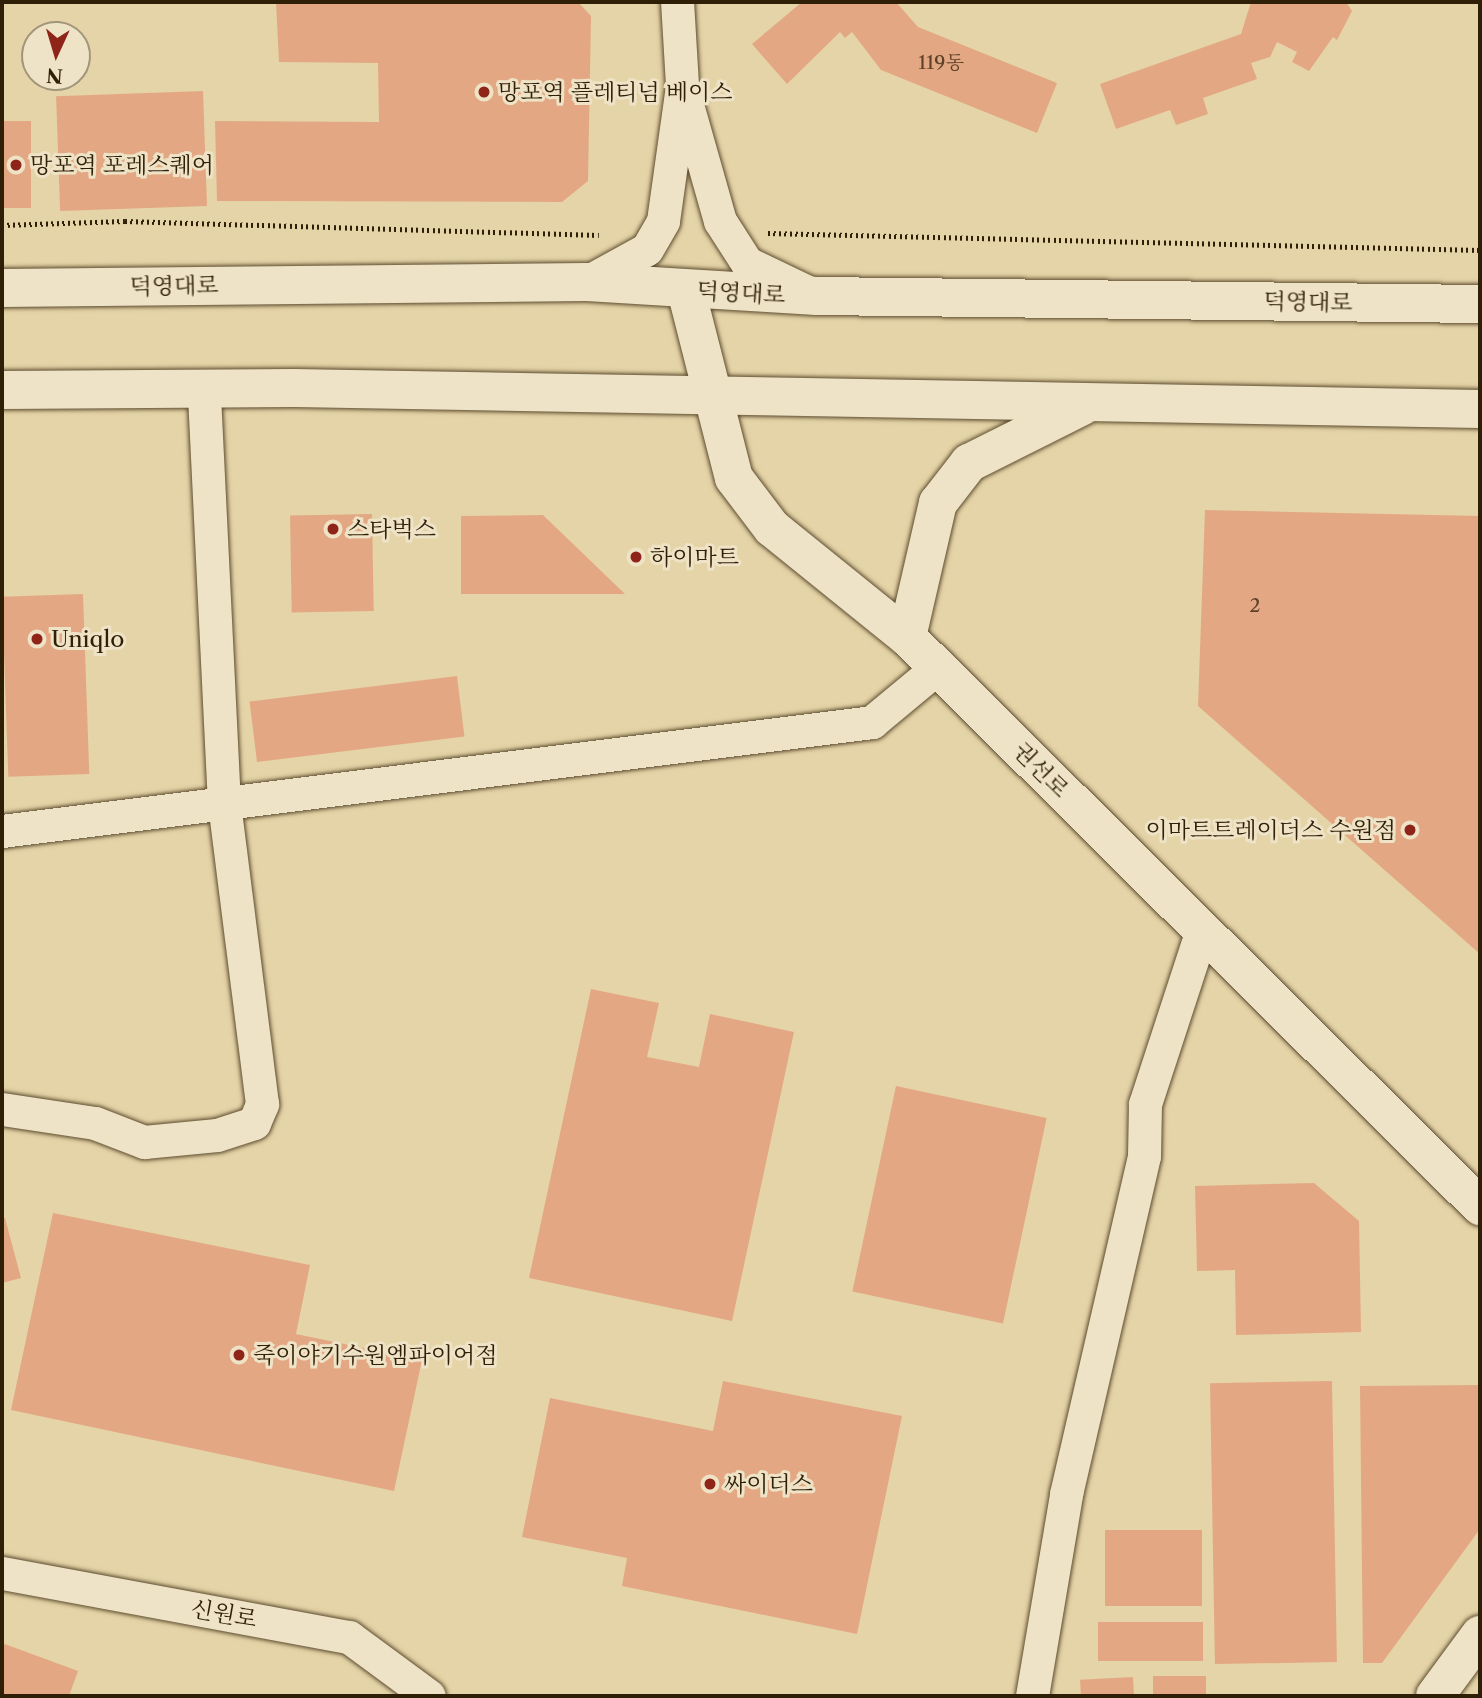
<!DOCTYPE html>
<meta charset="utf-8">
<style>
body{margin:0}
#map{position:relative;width:1482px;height:1698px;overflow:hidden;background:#e5d4a7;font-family:"Libre Caslon Text","Noto Serif KR",serif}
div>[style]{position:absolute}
.building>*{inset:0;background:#e3a883;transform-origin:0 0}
.path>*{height:4.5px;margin-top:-2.25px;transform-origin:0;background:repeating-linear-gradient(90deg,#301f07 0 2px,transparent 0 5.5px)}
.roads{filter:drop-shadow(0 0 2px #5d4c2f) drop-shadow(0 0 2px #5d4c2f)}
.minor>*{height:33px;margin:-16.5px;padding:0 16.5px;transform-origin:16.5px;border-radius:16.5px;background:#eee3c6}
.tertiary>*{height:38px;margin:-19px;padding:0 19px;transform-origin:19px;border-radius:19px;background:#eee3c6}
.dots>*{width:19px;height:19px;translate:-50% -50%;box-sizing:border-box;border:4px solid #eee3c6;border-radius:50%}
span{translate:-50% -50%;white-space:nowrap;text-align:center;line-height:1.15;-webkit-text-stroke:6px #eee3c6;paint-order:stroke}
.number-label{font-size:19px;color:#5d4126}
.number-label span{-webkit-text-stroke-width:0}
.poi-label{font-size:23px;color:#301f07}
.left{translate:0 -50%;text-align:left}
.right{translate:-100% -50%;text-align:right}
.street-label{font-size:23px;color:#301f07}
.frame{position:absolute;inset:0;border:4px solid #301f07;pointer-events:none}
.north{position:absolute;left:21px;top:21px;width:70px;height:70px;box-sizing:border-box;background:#eee3c6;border:2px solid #a2957a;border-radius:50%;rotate:184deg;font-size:19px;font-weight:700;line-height:28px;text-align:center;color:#301f07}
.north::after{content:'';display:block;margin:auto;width:24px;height:32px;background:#8f2418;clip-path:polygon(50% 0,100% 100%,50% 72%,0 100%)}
</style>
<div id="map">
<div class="building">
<div style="clip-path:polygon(276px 2px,578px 2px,591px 16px,588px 181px,562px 202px,217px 201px,215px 121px,379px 122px,378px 63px,279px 62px)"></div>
<div style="clip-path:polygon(802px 2px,896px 2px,918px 27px,1057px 83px,1037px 133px,881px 70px,852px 32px,845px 38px,840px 32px,787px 84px,752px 44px)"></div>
<div style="clip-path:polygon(1251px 2px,1346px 2px,1352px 11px,1337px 40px,1333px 37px,1309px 71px,1292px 62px,1297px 52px,1277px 42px,1270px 57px,1251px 63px,1257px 79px,1203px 98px,1208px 114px,1176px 125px,1170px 110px,1116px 129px,1100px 84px,1241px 34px)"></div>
<div style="left:203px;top:91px;width:115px;height:147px;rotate:88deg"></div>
<div style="left:2px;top:121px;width:29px;height:87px"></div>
<div style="clip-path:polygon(1205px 510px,1480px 516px,1480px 954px,1198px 706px)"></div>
<div style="left:372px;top:514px;width:97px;height:82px;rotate:89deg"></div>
<div style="clip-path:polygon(543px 515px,625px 594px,461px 594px,461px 516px)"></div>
<div style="left:83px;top:594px;width:180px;height:81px;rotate:88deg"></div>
<div style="left:457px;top:676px;width:61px;height:209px;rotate:83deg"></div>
<div style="clip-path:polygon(591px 989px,659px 1003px,647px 1057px,699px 1067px,710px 1014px,794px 1032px,732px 1321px,529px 1278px)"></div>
<div style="left:896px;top:1086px;width:154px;height:210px;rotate:12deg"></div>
<div style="clip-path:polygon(1314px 1183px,1359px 1221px,1361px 1332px,1236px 1335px,1235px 1270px,1197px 1271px,1195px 1186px)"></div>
<div style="clip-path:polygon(53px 1213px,310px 1265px,296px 1334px,422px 1360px,394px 1491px,11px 1410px)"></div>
<div style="clip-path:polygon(5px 1218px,21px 1278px,2px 1283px,2px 1219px)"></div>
<div style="clip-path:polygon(723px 1381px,902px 1416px,857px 1634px,622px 1586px,627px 1558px,522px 1537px,550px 1398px,713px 1431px)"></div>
<div style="left:1332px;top:1381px;width:281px;height:122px;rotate:89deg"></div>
<div style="clip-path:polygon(1480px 1385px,1480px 1529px,1382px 1663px,1363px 1663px,1360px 1386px)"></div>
<div style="left:1202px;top:1530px;width:76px;height:97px;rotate:90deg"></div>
<div style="left:1098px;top:1622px;width:105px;height:39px"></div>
<div style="clip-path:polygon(2px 1643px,78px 1671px,69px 1696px,2px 1696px)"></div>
<div style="left:1206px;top:1676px;width:20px;height:53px;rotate:90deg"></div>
<div style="left:1133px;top:1677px;width:19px;height:53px;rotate:87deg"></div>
</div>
<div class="path">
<div style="left:2px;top:225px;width:123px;rotate:-1.9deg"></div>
<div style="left:125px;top:221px;width:474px;rotate:1.7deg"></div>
<div style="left:768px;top:233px;width:712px;rotate:1.37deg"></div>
</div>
<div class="roads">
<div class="minor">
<div style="left:686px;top:101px;width:125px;rotate:74.2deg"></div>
<div style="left:720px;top:221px;width:50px;rotate:57.3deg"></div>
<div style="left:747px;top:263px;width:70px;rotate:25.5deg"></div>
<div style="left:587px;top:282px;width:68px;rotate:-28.8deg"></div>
<div style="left:647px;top:249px;width:32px;rotate:-60deg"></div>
<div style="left:663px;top:221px;width:137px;rotate:-82deg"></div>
<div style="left:682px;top:85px;width:83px;rotate:-93.4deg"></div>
<div style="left:2px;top:831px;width:877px;rotate:-7.14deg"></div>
<div style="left:872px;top:722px;width:85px;rotate:-39.7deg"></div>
<div style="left:2px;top:1109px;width:94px;rotate:8.6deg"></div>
<div style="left:95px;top:1123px;width:53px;rotate:21.2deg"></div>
<div style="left:144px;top:1142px;width:73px;rotate:-5.5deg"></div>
<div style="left:217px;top:1135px;width:39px;rotate:-18deg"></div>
<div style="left:254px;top:1123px;width:21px;rotate:-67deg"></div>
<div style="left:262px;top:1104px;width:302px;rotate:-97.2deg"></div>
<div style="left:224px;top:804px;width:415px;rotate:-92.8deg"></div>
<div style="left:2px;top:1573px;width:353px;rotate:10.5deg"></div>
<div style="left:349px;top:1637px;width:99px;rotate:36.4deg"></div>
<div style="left:1032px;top:1696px;width:205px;rotate:-80.4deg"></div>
<div style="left:1066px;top:1494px;width:347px;rotate:-77deg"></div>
<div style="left:1144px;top:1156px;width:52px;rotate:-88.9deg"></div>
<div style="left:1145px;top:1104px;width:183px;rotate:-71.9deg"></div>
</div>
<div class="tertiary">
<div style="left:2px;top:288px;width:585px;rotate:-0.59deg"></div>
<div style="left:587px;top:282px;width:230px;rotate:3.5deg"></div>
<div style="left:817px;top:296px;width:663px;rotate:0.69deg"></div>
<div style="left:686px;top:290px;width:194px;rotate:75.7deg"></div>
<div style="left:734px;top:478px;width:63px;rotate:52.8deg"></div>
<div style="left:772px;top:528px;width:174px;rotate:38.9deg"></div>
<div style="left:907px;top:637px;width:808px;rotate:44.8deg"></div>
<div style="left:2px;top:390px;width:292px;rotate:-0.4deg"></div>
<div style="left:294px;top:388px;width:1186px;rotate:1.01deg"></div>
<div style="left:907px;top:637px;width:138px;rotate:-77deg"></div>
<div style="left:938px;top:503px;width:51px;rotate:-52.2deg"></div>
<div style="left:969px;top:463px;width:127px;rotate:-26.6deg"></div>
<div style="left:1435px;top:1696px;width:76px;rotate:-53.6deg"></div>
</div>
</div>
<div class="dots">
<div style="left:484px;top:92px;background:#8f2418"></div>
<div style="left:16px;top:165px;background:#8f2418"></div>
<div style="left:333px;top:529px;background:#8f2418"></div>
<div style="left:636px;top:557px;background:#8f2418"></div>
<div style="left:37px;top:639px;background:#8f2418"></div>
<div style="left:1410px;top:830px;background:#8f2418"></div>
<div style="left:239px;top:1355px;background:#8f2418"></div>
<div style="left:710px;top:1484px;background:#8f2418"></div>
</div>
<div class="number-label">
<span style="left:941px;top:63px">119동</span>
<span style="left:1255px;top:606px">2</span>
</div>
<div class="poi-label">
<span class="left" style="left:498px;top:92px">망포역 플레티넘 베이스</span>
<span class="left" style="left:30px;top:165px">망포역 포레스퀘어</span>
<span class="left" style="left:347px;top:529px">스타벅스</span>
<span class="left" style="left:650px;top:557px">하이마트</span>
<span class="left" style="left:51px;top:639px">Uniqlo</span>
<span class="right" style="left:1396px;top:830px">이마트트레이더스 수원점</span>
<span class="left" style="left:253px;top:1355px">죽이야기수원엠파이어점</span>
<span class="left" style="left:724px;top:1484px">싸이더스</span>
</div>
<div class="street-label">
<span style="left:174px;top:286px;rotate:-1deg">덕영대로</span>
<span style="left:741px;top:293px;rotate:3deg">덕영대로</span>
<span style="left:1308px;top:302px;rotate:1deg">덕영대로</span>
<span style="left:1041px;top:770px;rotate:45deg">권선로</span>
<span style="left:224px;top:1614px;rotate:10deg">신원로</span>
</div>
<div class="frame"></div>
<div class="north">N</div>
</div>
